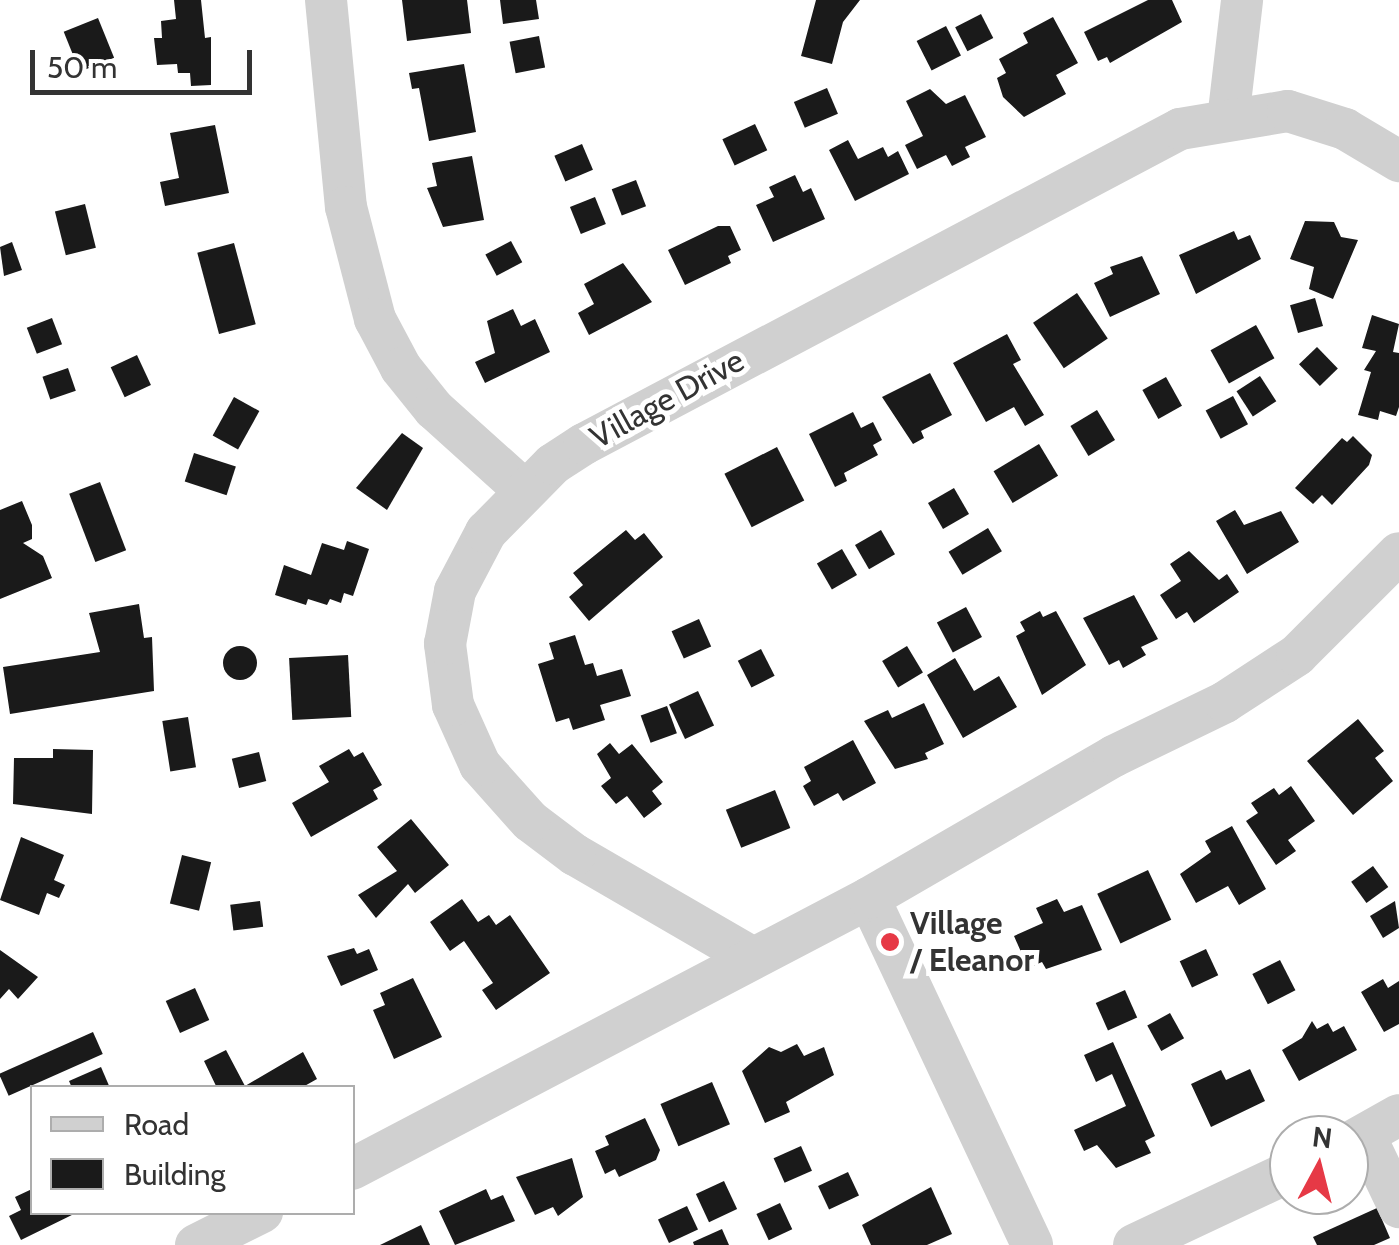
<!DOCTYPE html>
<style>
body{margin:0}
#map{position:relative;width:1399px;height:1245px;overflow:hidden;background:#fff;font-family:Cabin,sans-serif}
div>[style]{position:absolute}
.building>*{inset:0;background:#1a1a1a;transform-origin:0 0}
.round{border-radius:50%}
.minor>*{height:42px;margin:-21px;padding:0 21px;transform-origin:21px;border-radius:21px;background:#d0d0d0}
.dots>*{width:28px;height:28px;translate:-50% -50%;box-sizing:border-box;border:5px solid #fff;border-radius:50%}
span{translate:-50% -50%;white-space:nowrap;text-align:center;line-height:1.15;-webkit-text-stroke:10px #fff;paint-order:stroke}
.street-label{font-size:32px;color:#333}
.poi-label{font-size:32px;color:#333;font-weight:700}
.left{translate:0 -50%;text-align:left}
.legend{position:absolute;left:30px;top:1085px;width:325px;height:130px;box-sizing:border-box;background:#fff;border:2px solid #adadad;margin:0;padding:12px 18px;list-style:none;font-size:30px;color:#333}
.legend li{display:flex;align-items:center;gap:20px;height:50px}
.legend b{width:50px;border:2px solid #adadad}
.north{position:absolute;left:1269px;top:1115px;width:100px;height:100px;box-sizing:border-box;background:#fff;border:2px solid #adadad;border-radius:50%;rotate:7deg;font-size:28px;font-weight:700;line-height:40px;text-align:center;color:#333}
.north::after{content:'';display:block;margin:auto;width:35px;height:45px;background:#e63946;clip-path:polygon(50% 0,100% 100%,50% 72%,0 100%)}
.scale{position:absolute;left:30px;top:50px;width:222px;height:45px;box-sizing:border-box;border:5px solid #333;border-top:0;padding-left:12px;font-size:30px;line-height:35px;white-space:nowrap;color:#333;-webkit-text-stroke:8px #fff;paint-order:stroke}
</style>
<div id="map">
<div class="building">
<div style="clip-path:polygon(174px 0,201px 0,205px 38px,211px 37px,211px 85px,191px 86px,190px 73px,178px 73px,177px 64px,157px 65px,154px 38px,162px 38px,161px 21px,176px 19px)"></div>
<div style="clip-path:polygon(402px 0,467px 0,471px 33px,407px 41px)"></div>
<div style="clip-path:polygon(500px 0,536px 0,539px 19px,503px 24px)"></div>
<div style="clip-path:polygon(816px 0,860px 0,843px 22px,832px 64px,801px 56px)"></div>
<div style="clip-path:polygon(1148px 0,1172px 0,1182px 22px,1110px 63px,1107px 57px,1098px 61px,1084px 32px)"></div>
<div style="left:981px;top:14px;width:27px;height:29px;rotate:63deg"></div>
<div style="clip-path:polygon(1053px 17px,1078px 63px,1056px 75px,1066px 94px,1024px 117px,1003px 97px,997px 78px,1006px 73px,999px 59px,1028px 43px,1023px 33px)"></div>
<div style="left:98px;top:18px;width:43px;height:37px;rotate:68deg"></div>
<div style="left:946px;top:26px;width:33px;height:33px;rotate:63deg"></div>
<div style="left:539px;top:36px;width:32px;height:30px;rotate:79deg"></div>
<div style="clip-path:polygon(464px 64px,476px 132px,429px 141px,419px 88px,412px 89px,409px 73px)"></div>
<div style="left:827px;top:88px;width:28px;height:36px;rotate:67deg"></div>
<div style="clip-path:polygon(930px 89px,946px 104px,965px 95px,986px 137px,965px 147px,970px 157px,952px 166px,946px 155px,917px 169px,905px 145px,923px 136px,906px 101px)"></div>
<div style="left:755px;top:124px;width:29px;height:36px;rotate:65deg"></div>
<div style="clip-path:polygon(215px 125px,229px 193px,165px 206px,160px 182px,179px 178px,170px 133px)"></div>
<div style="clip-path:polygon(848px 140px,858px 159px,883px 147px,888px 157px,898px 151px,909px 174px,855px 201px,829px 150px)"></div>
<div style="left:582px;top:144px;width:28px;height:30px;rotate:67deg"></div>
<div style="clip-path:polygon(472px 156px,484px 220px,443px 227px,427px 188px,437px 186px,432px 163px)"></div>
<div style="clip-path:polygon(795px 175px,803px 192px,811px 188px,825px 219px,773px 242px,756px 205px,774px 197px,769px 187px)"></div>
<div style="left:636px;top:180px;width:28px;height:26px;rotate:69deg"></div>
<div style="left:595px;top:197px;width:29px;height:27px;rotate:68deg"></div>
<div style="left:85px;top:204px;width:45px;height:31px;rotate:76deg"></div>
<div style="clip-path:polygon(1305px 221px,1334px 222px,1341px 237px,1358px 240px,1333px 299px,1309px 289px,1314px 267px,1290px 259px)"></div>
<div style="clip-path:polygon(718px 226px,730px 226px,741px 250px,728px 256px,731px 263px,685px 285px,668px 250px)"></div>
<div style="clip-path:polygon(1234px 231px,1238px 240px,1250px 235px,1261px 259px,1196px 294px,1179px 255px)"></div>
<div style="left:511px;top:241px;width:24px;height:29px;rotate:62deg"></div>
<div style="clip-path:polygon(12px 242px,22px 270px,4px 276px,0 247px)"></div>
<div style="left:234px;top:243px;width:84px;height:38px;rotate:75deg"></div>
<div style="clip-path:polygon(1142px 256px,1160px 294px,1110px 317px,1094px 283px,1113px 274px,1110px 267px)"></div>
<div style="clip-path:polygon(623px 263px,652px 302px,589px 335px,578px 313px,594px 304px,584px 284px)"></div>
<div style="left:1077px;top:293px;width:55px;height:53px;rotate:56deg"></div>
<div style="left:1315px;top:298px;width:29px;height:26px;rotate:74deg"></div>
<div style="clip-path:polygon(513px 309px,521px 326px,535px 319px,550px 352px,485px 383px,475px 362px,495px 353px,487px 321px)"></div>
<div style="clip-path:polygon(1372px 315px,1399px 324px,1393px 352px,1399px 353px,1399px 407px,1396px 416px,1380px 411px,1378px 420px,1358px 415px,1371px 372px,1364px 370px,1376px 351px,1362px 348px)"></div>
<div style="left:52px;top:318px;width:28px;height:27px;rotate:69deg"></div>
<div style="left:1256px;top:325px;width:38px;height:52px;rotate:61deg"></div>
<div style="clip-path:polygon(1007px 334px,1021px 360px,1013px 364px,1044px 415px,1025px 426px,1014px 407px,986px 422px,953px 363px)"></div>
<div style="left:1317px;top:347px;width:30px;height:25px;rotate:46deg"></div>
<div style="left:137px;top:355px;width:33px;height:29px;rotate:65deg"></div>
<div style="left:68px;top:368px;width:24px;height:27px;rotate:71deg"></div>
<div style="clip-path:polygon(930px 373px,952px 415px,921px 431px,924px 438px,913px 444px,882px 397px)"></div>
<div style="left:1260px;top:376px;width:30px;height:28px;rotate:57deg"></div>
<div style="left:1166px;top:377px;width:33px;height:27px;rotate:61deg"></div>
<div style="left:1233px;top:396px;width:32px;height:31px;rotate:62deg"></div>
<div style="left:234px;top:397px;width:29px;height:44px;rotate:29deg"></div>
<div style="left:1097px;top:410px;width:35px;height:31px;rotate:59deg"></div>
<div style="clip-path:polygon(853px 412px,861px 428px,873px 422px,882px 440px,873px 445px,878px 455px,844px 473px,847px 481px,835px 487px,809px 434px)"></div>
<div style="clip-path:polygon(402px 433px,423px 448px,387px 510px,356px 488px)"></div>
<div style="clip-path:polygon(1353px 436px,1372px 455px,1369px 465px,1332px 505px,1322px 495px,1313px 504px,1295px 488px,1342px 438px,1347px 442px)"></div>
<div style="left:1039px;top:444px;width:37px;height:53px;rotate:59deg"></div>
<div style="left:777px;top:447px;width:60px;height:59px;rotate:63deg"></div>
<div style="left:194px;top:453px;width:44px;height:30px;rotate:18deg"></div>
<div style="left:100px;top:482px;width:73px;height:33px;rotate:69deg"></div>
<div style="left:954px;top:488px;width:30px;height:30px;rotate:60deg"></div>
<div style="clip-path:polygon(22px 501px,32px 525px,32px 539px,23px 543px,43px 556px,52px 578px,0 599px,0 510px)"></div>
<div style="clip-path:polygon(1235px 510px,1244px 525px,1281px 511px,1299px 542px,1247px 574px,1216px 521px)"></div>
<div style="left:988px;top:528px;width:27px;height:46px;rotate:59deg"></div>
<div style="clip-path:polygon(626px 530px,635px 540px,644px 533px,663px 557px,589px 621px,569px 597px,583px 585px,573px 573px)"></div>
<div style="left:881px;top:530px;width:28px;height:30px;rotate:60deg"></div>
<div style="clip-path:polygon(347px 541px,369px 549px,353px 596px,344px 593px,341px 603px,330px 599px,327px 605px,308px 599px,306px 605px,275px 595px,284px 565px,311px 575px,322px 543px,344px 550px)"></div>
<div style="left:842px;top:549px;width:30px;height:29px;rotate:60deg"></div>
<div style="clip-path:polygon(1189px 551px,1219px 580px,1227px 574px,1239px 592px,1194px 623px,1187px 612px,1176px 619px,1160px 595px,1181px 581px,1170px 564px)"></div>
<div style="clip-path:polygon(1134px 595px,1158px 639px,1141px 647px,1146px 655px,1123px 668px,1119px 660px,1109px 665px,1083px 618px)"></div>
<div style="clip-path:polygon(139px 604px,144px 638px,152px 637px,154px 691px,10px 714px,3px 667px,100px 652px,89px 613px)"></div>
<div style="left:966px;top:607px;width:34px;height:33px;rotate:62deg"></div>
<div style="clip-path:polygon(1040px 611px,1043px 617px,1056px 611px,1086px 665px,1042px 695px,1016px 636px,1025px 631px,1020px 622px)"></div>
<div style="left:699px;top:619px;width:30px;height:30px;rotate:66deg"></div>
<div style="clip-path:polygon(575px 635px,585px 665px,593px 663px,597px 676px,622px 669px,631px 696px,600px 705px,605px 720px,573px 730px,569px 718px,556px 722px,538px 664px,554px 659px,549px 643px)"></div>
<div class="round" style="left:223px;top:646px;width:34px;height:34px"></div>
<div style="left:907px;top:646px;width:31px;height:29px;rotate:59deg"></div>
<div style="left:761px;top:649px;width:30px;height:26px;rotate:63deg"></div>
<div style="left:348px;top:655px;width:62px;height:59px;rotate:87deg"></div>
<div style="clip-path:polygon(955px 658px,974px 691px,999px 676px,1017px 707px,963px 738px,927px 675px)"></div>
<div style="left:698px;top:691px;width:38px;height:32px;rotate:65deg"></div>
<div style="clip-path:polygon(924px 703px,944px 744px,925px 753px,928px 759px,895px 769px,864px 721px,888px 710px,892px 718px)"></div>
<div style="left:667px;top:706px;width:29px;height:28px;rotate:70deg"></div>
<div style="left:188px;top:717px;width:51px;height:26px;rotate:81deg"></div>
<div style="clip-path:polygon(1358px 719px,1384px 751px,1375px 758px,1393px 781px,1353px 815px,1307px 761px)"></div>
<div style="clip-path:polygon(853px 740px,876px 783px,843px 801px,838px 793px,814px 806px,803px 786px,811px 781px,804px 767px)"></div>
<div style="clip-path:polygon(610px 743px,619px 754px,632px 744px,663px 782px,652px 791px,662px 804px,644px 818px,627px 796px,616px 804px,601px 786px,611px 778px,597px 754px)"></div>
<div style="clip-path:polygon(53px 749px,93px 750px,92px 814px,13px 804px,14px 758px,53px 758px)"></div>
<div style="clip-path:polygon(349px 749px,354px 757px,363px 752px,371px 766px,382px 785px,373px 790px,378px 799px,311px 837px,292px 803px,329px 782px,319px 766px)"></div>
<div style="left:259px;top:752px;width:30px;height:28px;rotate:76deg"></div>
<div style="clip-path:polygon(1291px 786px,1315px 821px,1288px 840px,1296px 851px,1276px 865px,1246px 821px,1258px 813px,1251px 803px,1274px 788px,1279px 795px)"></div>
<div style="left:775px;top:790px;width:41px;height:53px;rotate:68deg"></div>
<div style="clip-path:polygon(411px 819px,449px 865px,415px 893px,408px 884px,376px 918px,358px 895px,397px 871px,377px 847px)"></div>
<div style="clip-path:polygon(1232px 826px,1266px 889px,1239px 905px,1228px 886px,1196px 903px,1180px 874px,1211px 852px,1205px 841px)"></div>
<div style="clip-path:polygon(21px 837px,64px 855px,54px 880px,65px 885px,59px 898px,47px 893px,39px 915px,0 900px)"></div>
<div style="left:182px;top:855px;width:30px;height:50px;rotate:14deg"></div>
<div style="left:1373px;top:866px;width:26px;height:27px;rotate:54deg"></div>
<div style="left:1148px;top:870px;width:55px;height:56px;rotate:65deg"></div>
<div style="clip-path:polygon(462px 899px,478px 922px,489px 915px,496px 925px,510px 915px,550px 973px,496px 1010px,482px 990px,493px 983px,464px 941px,450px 951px,430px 922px)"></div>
<div style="clip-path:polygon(1057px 899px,1064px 912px,1082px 905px,1102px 950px,1046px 969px,1042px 962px,1028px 968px,1014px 936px,1043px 923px,1036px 908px)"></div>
<div style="left:260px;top:901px;width:26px;height:30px;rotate:83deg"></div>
<div style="clip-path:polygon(1395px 901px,1399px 928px,1383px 938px,1370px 916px)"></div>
<div style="clip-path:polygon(354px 948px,357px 954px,369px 949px,378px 970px,341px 986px,327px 956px)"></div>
<div style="left:1206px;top:949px;width:29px;height:29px;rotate:65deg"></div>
<div style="clip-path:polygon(0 950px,38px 977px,18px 999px,9px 989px,0 999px)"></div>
<div style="left:1280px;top:960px;width:34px;height:31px;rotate:63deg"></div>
<div style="clip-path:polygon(413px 978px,442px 1037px,394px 1059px,373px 1010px,385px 1005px,380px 993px)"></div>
<div style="clip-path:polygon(1383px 979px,1388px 988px,1399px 981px,1399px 1024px,1384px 1032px,1361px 992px)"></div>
<div style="left:195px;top:988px;width:35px;height:32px;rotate:66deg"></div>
<div style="left:1125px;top:990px;width:30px;height:32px;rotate:66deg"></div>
<div style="left:1170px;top:1013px;width:29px;height:26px;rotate:61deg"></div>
<div style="clip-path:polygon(1312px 1021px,1317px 1029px,1328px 1023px,1333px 1032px,1344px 1026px,1357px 1050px,1299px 1081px,1282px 1050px,1302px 1038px)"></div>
<div style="left:93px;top:1032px;width:24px;height:103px;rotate:66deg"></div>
<div style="clip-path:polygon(1113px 1042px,1155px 1136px,1145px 1141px,1151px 1153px,1116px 1168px,1097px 1145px,1084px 1151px,1074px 1130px,1126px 1106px,1112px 1074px,1096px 1082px,1084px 1055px)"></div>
<div style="clip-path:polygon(797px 1044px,804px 1056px,824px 1047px,834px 1075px,786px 1102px,790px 1112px,765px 1123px,742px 1071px,769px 1047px,781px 1052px)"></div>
<div style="clip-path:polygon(226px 1050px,245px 1086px,303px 1052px,317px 1079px,301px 1088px,217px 1088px,204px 1061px)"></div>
<div style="clip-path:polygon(101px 1067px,110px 1088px,72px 1088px,69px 1081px)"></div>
<div style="clip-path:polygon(1250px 1069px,1265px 1101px,1211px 1127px,1191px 1084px,1221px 1070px,1226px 1080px)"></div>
<div style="left:712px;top:1082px;width:46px;height:56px;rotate:67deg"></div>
<div style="clip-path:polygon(645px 1118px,660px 1150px,656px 1160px,619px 1177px,615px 1169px,605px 1174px,595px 1151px,609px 1145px,605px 1136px)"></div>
<div style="left:801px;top:1146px;width:27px;height:30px;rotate:66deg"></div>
<div style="clip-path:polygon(572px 1158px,583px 1197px,558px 1216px,553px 1207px,535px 1215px,516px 1177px)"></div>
<div style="left:848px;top:1172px;width:26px;height:33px;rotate:65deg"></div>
<div style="left:724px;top:1181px;width:31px;height:31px;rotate:65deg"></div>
<div style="clip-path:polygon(931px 1187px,952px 1234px,927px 1245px,871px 1245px,862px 1225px)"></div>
<div style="clip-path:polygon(32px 1189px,32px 1212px,78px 1212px,21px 1240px,9px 1216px,21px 1210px,15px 1197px)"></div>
<div style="clip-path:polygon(486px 1189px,491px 1200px,503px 1195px,515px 1221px,455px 1245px,439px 1211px)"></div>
<div style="left:780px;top:1203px;width:29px;height:26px;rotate:65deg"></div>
<div style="left:687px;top:1206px;width:26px;height:32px;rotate:65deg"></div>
<div style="clip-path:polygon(1377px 1208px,1390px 1238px,1374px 1245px,1317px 1245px,1313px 1237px)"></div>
<div style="clip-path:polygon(421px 1225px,430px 1245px,380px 1245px)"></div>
<div style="clip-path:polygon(722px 1229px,729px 1245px,694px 1245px,693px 1242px)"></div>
</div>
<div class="minor">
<div style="left:326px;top:0;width:208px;rotate:84.5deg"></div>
<div style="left:346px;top:207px;width:116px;rotate:75.5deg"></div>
<div style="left:375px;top:319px;width:55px;rotate:62deg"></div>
<div style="left:401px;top:368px;width:53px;rotate:51.2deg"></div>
<div style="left:434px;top:409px;width:122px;rotate:42deg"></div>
<div style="left:1228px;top:120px;width:121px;rotate:-83.3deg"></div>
<div style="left:869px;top:898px;width:383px;rotate:64.8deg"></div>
<div style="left:753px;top:958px;width:206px;rotate:-149.9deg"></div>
<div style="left:575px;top:855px;width:56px;rotate:-142.9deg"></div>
<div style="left:530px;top:821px;width:75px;rotate:-131.8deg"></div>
<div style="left:480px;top:765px;width:66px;rotate:-114.2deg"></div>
<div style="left:453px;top:705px;width:62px;rotate:-97.5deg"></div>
<div style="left:445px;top:644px;width:54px;rotate:-79.3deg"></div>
<div style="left:455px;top:591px;width:67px;rotate:-62.3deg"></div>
<div style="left:486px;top:532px;width:95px;rotate:-45.4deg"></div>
<div style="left:553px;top:464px;width:37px;rotate:-33deg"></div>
<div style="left:584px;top:444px;width:674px;rotate:-27.86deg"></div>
<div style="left:1180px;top:129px;width:109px;rotate:-9.5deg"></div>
<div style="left:1288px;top:111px;width:60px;rotate:17.5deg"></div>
<div style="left:1345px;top:129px;width:63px;rotate:30.7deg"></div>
<div style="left:1365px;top:1136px;width:79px;rotate:64.4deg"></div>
<div style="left:1349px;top:1143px;width:57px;rotate:-29.2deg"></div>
<div style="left:352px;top:1169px;width:584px;rotate:-27.66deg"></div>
<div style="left:869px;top:898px;width:283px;rotate:-30.1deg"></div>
<div style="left:1114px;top:756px;width:123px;rotate:-25.9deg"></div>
<div style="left:1225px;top:702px;width:86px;rotate:-33.1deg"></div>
<div style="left:1297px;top:655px;width:144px;rotate:-45deg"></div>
<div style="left:196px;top:1245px;width:74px;rotate:-26.6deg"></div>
<div style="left:1134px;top:1245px;width:171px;rotate:-25.2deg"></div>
</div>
<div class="dots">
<div style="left:890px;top:942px;background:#e63946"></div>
</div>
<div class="street-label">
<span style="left:667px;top:399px;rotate:-29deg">Village Drive</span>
</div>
<div class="poi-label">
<span class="left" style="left:910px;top:942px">Village<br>/ Eleanor</span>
</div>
<ul class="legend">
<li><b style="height:12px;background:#d0d0d0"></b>Road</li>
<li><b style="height:28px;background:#1a1a1a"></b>Building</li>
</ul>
<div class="north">N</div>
<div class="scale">50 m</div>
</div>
